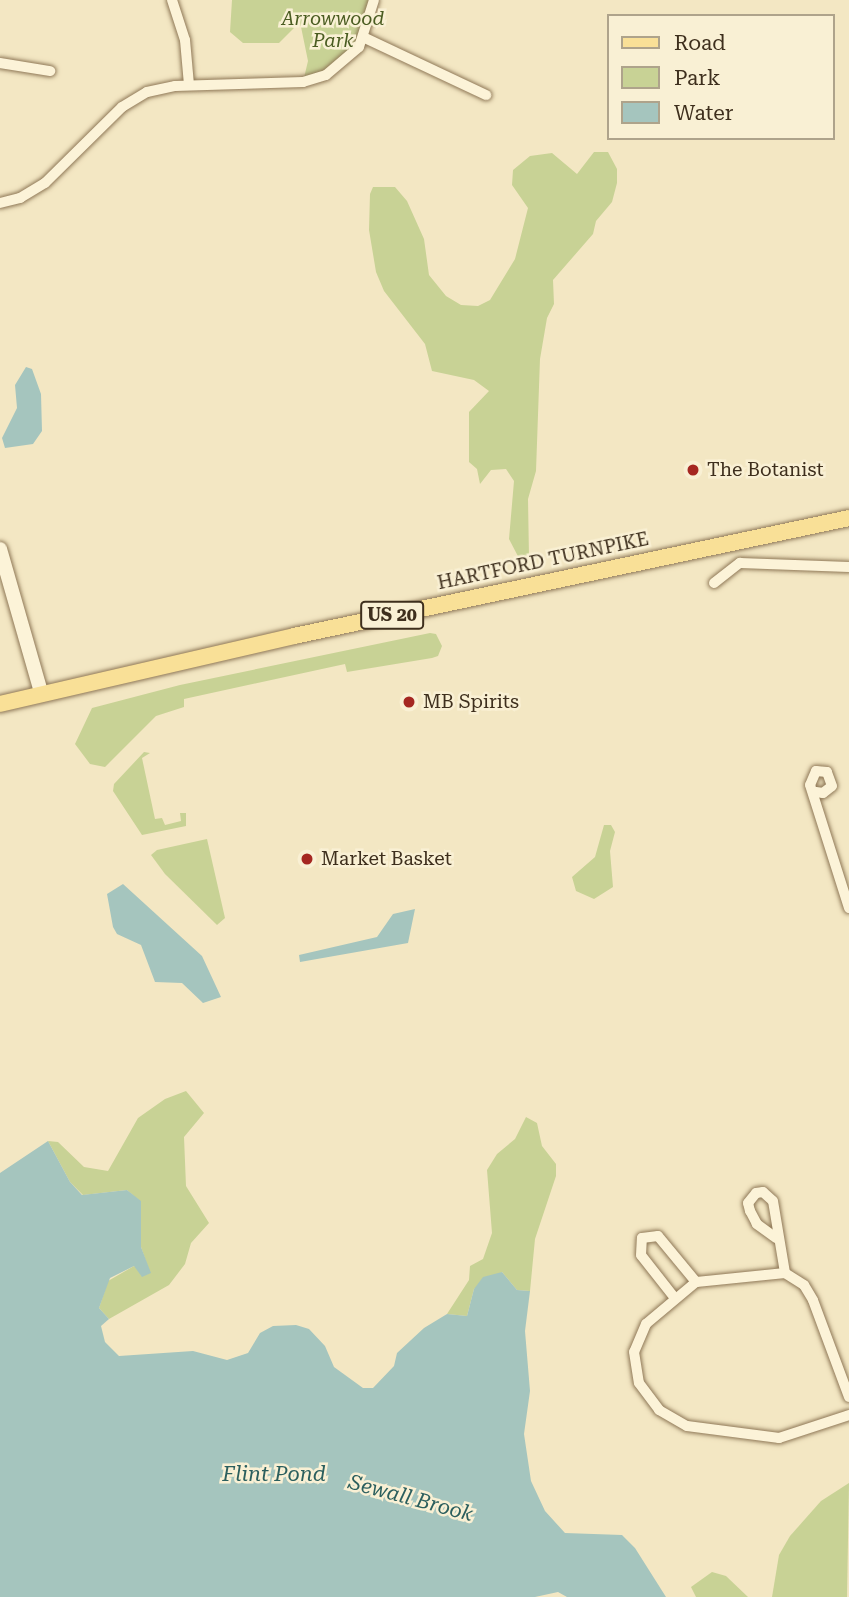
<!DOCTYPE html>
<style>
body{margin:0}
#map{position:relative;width:849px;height:1597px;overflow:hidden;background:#f3e7c3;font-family:"Roboto Serif",serif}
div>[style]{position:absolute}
.green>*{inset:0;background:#c8d295}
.water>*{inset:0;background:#a5c5be}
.roads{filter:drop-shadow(0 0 2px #8f7857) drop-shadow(0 0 2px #8f7857)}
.minor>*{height:10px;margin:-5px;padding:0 5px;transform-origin:5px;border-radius:5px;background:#fcf3d8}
.secondary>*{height:14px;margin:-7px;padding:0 7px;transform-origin:7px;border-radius:7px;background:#fcf3d8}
.primary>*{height:16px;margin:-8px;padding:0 8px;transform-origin:8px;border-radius:8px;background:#f9e097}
.dots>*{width:19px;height:19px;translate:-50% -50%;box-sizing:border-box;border:4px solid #f9f0d4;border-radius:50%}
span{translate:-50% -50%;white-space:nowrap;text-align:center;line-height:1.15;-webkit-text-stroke:5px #f9f0d4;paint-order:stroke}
.shield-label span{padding:2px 5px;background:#f9f0d4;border:2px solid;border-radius:5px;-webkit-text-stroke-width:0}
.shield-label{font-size:18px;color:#3e2f1d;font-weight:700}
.park-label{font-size:19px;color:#4a5c21;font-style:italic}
.poi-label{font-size:19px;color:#3e2f1d}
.left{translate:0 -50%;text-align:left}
.street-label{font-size:19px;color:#3e2f1d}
.water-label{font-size:21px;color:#2b5f5e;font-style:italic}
.legend{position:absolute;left:607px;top:14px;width:228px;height:126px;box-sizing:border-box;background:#f9f0d4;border:2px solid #aea38b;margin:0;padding:9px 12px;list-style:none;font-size:21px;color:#3e2f1d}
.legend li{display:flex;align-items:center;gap:14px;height:35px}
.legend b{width:35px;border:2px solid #aea38b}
</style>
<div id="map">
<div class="green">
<div style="clip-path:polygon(232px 0,374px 0,353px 55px,303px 82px,308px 61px,300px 22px,279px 43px,243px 43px,230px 32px)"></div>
<div style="clip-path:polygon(594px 152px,608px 152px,617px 169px,617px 183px,612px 202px,596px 221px,593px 234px,553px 280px,554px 304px,547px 318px,540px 359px,536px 471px,528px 499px,529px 557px,522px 564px,509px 539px,514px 481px,506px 469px,491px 470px,480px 484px,477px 469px,469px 462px,469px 412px,489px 391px,474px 380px,432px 371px,425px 344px,384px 291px,376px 272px,369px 230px,370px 194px,373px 187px,395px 187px,407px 201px,424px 239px,429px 275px,446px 296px,461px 305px,478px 306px,490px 300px,515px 259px,528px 208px,512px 185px,513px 170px,530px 156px,552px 153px,577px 174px)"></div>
<div style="clip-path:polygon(430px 633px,436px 634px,442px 646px,438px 656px,432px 658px,347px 672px,345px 664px,184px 699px,184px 707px,156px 716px,105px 767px,90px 764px,75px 744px,92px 708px,180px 685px)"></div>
<div style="clip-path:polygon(144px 752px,150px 753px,142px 758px,155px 819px,162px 818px,165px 825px,181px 821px,180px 813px,186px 813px,186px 826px,142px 835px,113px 791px,114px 784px)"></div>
<div style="clip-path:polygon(604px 825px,611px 825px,615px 832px,610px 851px,613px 887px,594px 899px,576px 891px,572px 877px,595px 857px)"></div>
<div style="clip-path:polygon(207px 839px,225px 918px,217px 925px,165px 874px,151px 855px,157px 850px)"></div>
<div style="clip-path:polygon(186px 1091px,204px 1113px,184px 1137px,186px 1186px,209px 1223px,191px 1243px,185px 1264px,169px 1285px,109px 1319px,99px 1308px,108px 1281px,134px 1266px,150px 1273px,141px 1247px,141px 1202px,127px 1190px,83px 1195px,70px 1182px,48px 1141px,58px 1142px,84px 1167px,108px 1171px,138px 1118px,165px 1099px)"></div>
<div style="clip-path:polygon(526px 1117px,537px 1123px,542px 1146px,556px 1164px,556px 1176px,535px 1239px,530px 1291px,517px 1290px,502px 1272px,474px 1289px,467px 1316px,447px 1314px,469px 1280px,470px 1266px,483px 1259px,492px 1233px,487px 1170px,497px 1154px,515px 1139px)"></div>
<div style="clip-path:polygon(849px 1483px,847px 1597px,772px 1597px,779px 1555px,790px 1536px,821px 1501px)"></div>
<div style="clip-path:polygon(712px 1572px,726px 1576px,748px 1597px,696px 1597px,691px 1587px)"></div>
</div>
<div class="water">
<div style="clip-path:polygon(26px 367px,32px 369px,41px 394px,42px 431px,33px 444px,5px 448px,2px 438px,17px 408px,15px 385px)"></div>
<div style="clip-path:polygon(123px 884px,202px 956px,221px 997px,203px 1003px,182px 983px,155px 982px,141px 945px,117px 934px,113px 927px,107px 894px)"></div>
<div style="clip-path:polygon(415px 909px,408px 943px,300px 962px,299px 955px,377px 937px,393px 914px)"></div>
<div style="clip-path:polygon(48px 1141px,70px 1182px,82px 1195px,127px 1190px,141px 1201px,141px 1247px,151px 1273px,142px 1277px,134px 1266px,110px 1278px,99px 1308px,109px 1319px,101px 1326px,105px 1342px,119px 1356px,193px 1351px,227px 1360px,248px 1353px,260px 1333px,273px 1326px,296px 1325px,309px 1329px,325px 1346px,334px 1367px,363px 1388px,373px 1388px,394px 1366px,397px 1353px,424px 1328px,447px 1314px,467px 1316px,474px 1289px,483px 1277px,502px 1272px,517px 1290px,530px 1291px,525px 1331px,530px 1391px,524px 1434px,531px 1481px,545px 1511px,565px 1533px,622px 1535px,635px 1548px,666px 1597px,567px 1597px,558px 1592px,535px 1597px,0 1597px,0 1173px)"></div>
</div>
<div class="roads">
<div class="minor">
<div style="left:172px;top:0;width:42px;rotate:72deg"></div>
<div style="left:185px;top:40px;width:45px;rotate:84.9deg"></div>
<div style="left:365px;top:38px;width:134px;rotate:25.2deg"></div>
<div style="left:0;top:63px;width:51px;rotate:9.1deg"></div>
<div style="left:0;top:203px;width:21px;rotate:-14deg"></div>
<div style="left:20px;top:198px;width:29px;rotate:-31deg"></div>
<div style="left:45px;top:183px;width:108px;rotate:-44.6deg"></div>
<div style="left:122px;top:107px;width:29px;rotate:-31deg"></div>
<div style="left:147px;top:92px;width:29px;rotate:-12deg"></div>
<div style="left:175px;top:86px;width:128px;rotate:-1.8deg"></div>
<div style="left:303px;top:82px;width:24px;rotate:-17deg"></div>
<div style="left:326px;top:75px;width:43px;rotate:-40.3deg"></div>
<div style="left:359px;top:47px;width:49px;rotate:-72.3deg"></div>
<div style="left:714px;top:583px;width:33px;rotate:-38deg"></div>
<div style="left:740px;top:563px;width:109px;rotate:2.1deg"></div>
<div style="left:816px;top:792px;width:7px;rotate:8deg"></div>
<div style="left:823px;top:793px;width:11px;rotate:-38deg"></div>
<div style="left:832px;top:786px;width:15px;rotate:-110deg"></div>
<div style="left:827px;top:772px;width:11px;rotate:-175deg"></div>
<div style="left:816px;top:771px;width:15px;rotate:113deg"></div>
<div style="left:810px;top:785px;width:129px;rotate:72.4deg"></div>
<div style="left:776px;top:1238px;width:24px;rotate:-144deg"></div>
<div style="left:757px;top:1224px;width:15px;rotate:-118deg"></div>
<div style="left:750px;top:1211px;width:8px;rotate:-104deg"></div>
<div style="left:748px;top:1203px;width:13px;rotate:-51deg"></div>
<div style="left:756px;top:1193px;width:7px;rotate:-8deg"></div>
<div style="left:763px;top:1192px;width:13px;rotate:42deg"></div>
<div style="left:773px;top:1201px;width:73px;rotate:80.5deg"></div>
<div style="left:674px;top:1297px;width:53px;rotate:-128.2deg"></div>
<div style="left:641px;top:1255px;width:17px;rotate:-87deg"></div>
<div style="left:642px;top:1238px;width:16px;rotate:-7deg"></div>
<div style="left:658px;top:1236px;width:60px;rotate:50.4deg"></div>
<div style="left:849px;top:1397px;width:103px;rotate:-110.4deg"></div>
<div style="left:813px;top:1300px;width:17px;rotate:-121deg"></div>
<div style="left:804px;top:1285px;width:22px;rotate:-148deg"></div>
<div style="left:785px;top:1273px;width:89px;rotate:174.2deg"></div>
<div style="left:696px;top:1282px;width:65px;rotate:140deg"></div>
<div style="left:646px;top:1324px;width:30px;rotate:113deg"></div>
<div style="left:634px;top:1352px;width:31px;rotate:81deg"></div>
<div style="left:639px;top:1383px;width:34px;rotate:53deg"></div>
<div style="left:659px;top:1410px;width:32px;rotate:30deg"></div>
<div style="left:687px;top:1426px;width:93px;rotate:7.4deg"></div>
<div style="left:779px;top:1438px;width:74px;rotate:-18.2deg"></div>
</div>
<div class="secondary">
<div style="left:0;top:549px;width:149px;rotate:74deg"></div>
</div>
<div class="primary">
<div style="left:0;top:704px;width:302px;rotate:-13deg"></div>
<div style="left:294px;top:636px;width:567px;rotate:-12deg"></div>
</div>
</div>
<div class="dots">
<div style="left:693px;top:470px;background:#a52721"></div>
<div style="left:409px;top:702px;background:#a52721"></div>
<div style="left:307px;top:859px;background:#a52721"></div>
</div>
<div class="shield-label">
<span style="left:392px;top:615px">US 20</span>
</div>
<div class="park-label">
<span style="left:333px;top:30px">Arrowwood<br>Park</span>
</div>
<div class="poi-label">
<span class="left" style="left:707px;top:470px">The Botanist</span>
<span class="left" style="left:423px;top:702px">MB Spirits</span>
<span class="left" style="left:321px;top:859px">Market Basket</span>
</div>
<div class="street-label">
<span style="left:543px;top:561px;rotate:-12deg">HARTFORD TURNPIKE</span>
</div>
<div class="water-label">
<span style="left:274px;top:1474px">Flint Pond</span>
<span style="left:411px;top:1498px;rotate:15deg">Sewall Brook</span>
</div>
<ul class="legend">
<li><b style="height:9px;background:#f9e097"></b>Road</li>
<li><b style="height:19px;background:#c8d295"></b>Park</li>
<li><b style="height:19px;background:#a5c5be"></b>Water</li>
</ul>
</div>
